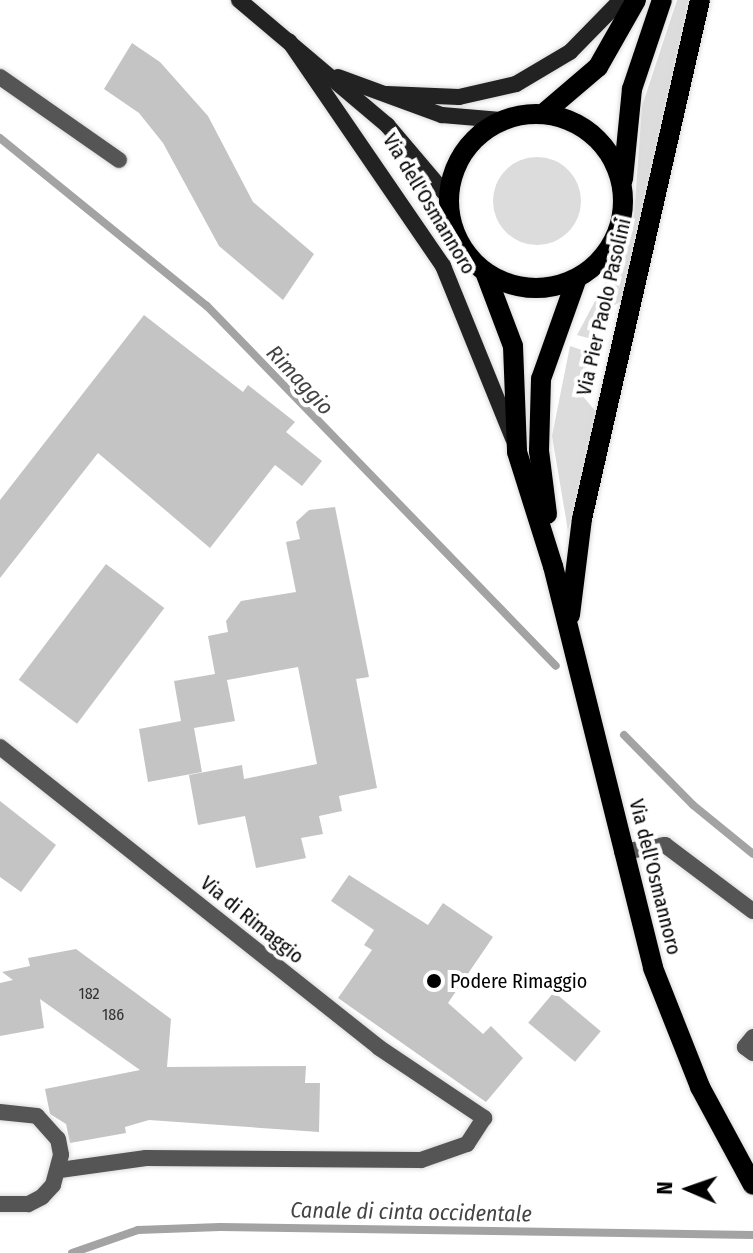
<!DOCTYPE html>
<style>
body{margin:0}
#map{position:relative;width:753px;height:1253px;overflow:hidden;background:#fff;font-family:"Fira Sans Condensed",sans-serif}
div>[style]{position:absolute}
.green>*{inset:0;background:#dcdcdc}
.round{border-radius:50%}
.stream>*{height:8px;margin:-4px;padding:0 4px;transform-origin:4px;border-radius:4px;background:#a3a3a3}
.building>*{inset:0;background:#c4c4c4;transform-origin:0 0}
.roads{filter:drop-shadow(0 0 2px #dbdbdb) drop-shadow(0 0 2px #dbdbdb)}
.lane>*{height:16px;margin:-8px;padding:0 8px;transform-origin:8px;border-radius:8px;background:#555}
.street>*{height:16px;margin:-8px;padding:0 8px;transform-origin:8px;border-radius:8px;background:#555}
.secondary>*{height:16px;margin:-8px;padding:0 8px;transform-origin:8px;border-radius:8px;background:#222}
.primary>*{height:20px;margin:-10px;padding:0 10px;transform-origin:10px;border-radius:10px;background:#000}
.primary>.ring{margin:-10px;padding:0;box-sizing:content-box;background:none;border:20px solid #000;border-radius:50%}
.dots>*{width:22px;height:22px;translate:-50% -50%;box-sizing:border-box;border:4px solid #fff;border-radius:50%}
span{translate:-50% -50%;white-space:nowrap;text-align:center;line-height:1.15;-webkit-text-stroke:8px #fff;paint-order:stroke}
.number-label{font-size:16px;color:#313131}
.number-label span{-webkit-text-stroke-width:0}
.street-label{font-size:20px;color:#000}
.poi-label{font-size:20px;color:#000}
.left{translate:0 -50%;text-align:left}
.water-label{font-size:22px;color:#444;font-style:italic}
.north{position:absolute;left:649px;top:1149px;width:80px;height:80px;-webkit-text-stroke:6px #fff;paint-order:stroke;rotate:272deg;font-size:22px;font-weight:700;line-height:32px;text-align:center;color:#000}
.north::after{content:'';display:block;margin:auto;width:28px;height:36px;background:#000;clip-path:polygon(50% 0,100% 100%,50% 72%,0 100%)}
</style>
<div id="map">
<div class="green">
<div style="clip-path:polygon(677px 0,689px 0,621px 301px,601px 314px,595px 340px,577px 335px,633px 230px,642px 106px)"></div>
<div class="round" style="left:493px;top:157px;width:88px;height:88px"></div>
<div style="clip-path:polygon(570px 346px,591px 353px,581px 394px,597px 413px,568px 531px,552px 436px)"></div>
</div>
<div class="stream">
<div style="left:0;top:138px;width:267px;rotate:39.1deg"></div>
<div style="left:207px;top:306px;width:501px;rotate:45.89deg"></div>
<div style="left:624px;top:735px;width:98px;rotate:45.4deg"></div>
<div style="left:693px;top:805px;width:77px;rotate:39.2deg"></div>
<div style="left:72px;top:1253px;width:70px;rotate:-19.2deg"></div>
<div style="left:138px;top:1230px;width:82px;rotate:-2.1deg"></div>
<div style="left:220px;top:1227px;width:533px;rotate:0.86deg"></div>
</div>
<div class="building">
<div style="clip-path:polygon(132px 43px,160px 62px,208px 116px,253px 202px,314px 254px,283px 300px,219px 246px,163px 143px,139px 113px,104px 89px)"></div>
<div style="clip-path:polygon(144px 315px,243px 392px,248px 385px,295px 422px,286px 432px,322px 461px,302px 486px,275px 465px,210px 548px,98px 453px,0 578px,0 500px)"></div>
<div style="clip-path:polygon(335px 507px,369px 677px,356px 679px,377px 788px,339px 796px,342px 811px,319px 816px,323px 834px,301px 838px,306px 858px,256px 868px,245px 816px,198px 825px,189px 775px,242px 765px,244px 779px,317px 764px,298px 667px,227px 680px,235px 721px,194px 728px,202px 772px,148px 782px,139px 729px,181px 721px,174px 681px,215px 674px,208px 636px,228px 632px,226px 621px,241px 601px,296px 592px,286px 542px,300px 539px,296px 522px,309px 510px)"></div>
<div style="left:106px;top:564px;width:73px;height:145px;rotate:37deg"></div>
<div style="clip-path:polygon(0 801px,56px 845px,21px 892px,0 877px)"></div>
<div style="clip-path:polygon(349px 875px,428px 925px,443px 903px,493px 937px,448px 1003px,483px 1034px,491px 1026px,523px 1058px,486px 1102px,338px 998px,372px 950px,364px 945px,374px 930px,331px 901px)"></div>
<div style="clip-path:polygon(76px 949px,171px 1019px,167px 1067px,306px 1066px,305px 1083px,320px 1083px,319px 1132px,149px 1120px,125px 1127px,126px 1133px,70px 1143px,66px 1124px,50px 1114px,45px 1089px,140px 1070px,40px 999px,44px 1028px,0 1036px,0 983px,13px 980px,2px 972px,30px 966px,28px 958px)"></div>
<div style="left:554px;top:992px;width:61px;height:40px;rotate:40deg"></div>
</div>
<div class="roads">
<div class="lane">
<div style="left:0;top:77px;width:145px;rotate:34.9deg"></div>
<div style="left:622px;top:852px;width:44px;rotate:-9.2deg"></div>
<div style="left:665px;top:845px;width:110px;rotate:36.9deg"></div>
<div style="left:753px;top:1037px;width:13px;rotate:129deg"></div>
<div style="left:745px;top:1047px;width:10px;rotate:37deg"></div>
</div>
<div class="street">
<div style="left:0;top:747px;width:483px;rotate:38.4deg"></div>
<div style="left:378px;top:1047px;width:128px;rotate:33.8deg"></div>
<div style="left:484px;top:1118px;width:31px;rotate:123deg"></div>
<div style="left:467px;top:1144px;width:49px;rotate:160.8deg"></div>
<div style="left:421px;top:1160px;width:275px;rotate:-179.6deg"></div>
<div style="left:146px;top:1158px;width:87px;rotate:172.1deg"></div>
<div style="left:0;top:1112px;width:37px;rotate:6deg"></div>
<div style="left:37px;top:1116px;width:31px;rotate:48deg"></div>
<div style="left:58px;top:1139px;width:16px;rotate:79deg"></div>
<div style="left:61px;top:1155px;width:31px;rotate:105deg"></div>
<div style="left:53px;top:1185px;width:16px;rotate:133deg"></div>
<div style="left:42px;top:1197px;width:16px;rotate:153deg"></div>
<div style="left:28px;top:1204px;width:28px;rotate:180deg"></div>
</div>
<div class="secondary">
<div style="left:239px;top:0;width:194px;rotate:40.2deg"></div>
<div style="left:387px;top:125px;width:96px;rotate:49.7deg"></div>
<div style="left:289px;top:41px;width:273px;rotate:55.6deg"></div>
<div style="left:443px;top:266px;width:186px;rotate:67.9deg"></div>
<div style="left:338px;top:77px;width:111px;rotate:20.1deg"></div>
<div style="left:442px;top:115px;width:59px;rotate:4.8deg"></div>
<div style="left:387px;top:94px;width:72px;rotate:2.4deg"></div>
<div style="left:459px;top:97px;width:58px;rotate:-12.8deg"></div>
<div style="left:516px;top:84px;width:63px;rotate:-30.7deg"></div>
<div style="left:570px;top:52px;width:73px;rotate:-45.6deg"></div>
</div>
<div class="primary">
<div style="left:544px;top:113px;width:71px;rotate:-40.4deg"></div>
<div style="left:598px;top:67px;width:77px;rotate:-60.4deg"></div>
<div class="ring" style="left:449px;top:114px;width:154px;height:154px"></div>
<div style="left:623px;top:179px;width:90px;rotate:-84.3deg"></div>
<div style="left:632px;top:89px;width:94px;rotate:-71.4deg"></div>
<div style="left:485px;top:272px;width:79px;rotate:69.3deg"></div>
<div style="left:513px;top:346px;width:106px;rotate:87.8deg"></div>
<div style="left:517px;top:452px;width:120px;rotate:72.5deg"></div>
<div style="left:553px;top:566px;width:414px;rotate:76deg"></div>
<div style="left:653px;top:968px;width:128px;rotate:68.4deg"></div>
<div style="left:700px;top:1087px;width:111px;rotate:61.6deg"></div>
<div style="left:547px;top:514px;width:64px;rotate:-97.2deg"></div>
<div style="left:539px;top:451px;width:72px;rotate:-88.4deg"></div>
<div style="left:541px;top:379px;width:107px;rotate:-70.4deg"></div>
<div style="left:570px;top:615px;width:97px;rotate:-82.9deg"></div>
<div style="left:582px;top:519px;width:532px;rotate:-77.19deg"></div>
</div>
</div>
<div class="dots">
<div style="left:434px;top:981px;background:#000"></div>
</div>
<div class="number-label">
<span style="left:89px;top:994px">182</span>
<span style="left:113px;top:1015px">186</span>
</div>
<div class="street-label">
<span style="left:429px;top:204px;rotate:59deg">Via dell'Osmannoro</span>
<span style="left:604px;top:307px;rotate:-77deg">Via Pier Paolo Pasolini</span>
<span style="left:655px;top:877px;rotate:76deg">Via dell'Osmannoro</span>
<span style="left:252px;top:920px;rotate:39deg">Via di Rimaggio</span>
</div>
<div class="poi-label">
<span class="left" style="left:450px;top:981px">Podere Rimaggio</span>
</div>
<div class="water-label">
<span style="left:300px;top:380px;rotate:47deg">Rimaggio</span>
<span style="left:411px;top:1212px;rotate:1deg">Canale di cinta occidentale</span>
</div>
<div class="north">N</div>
</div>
